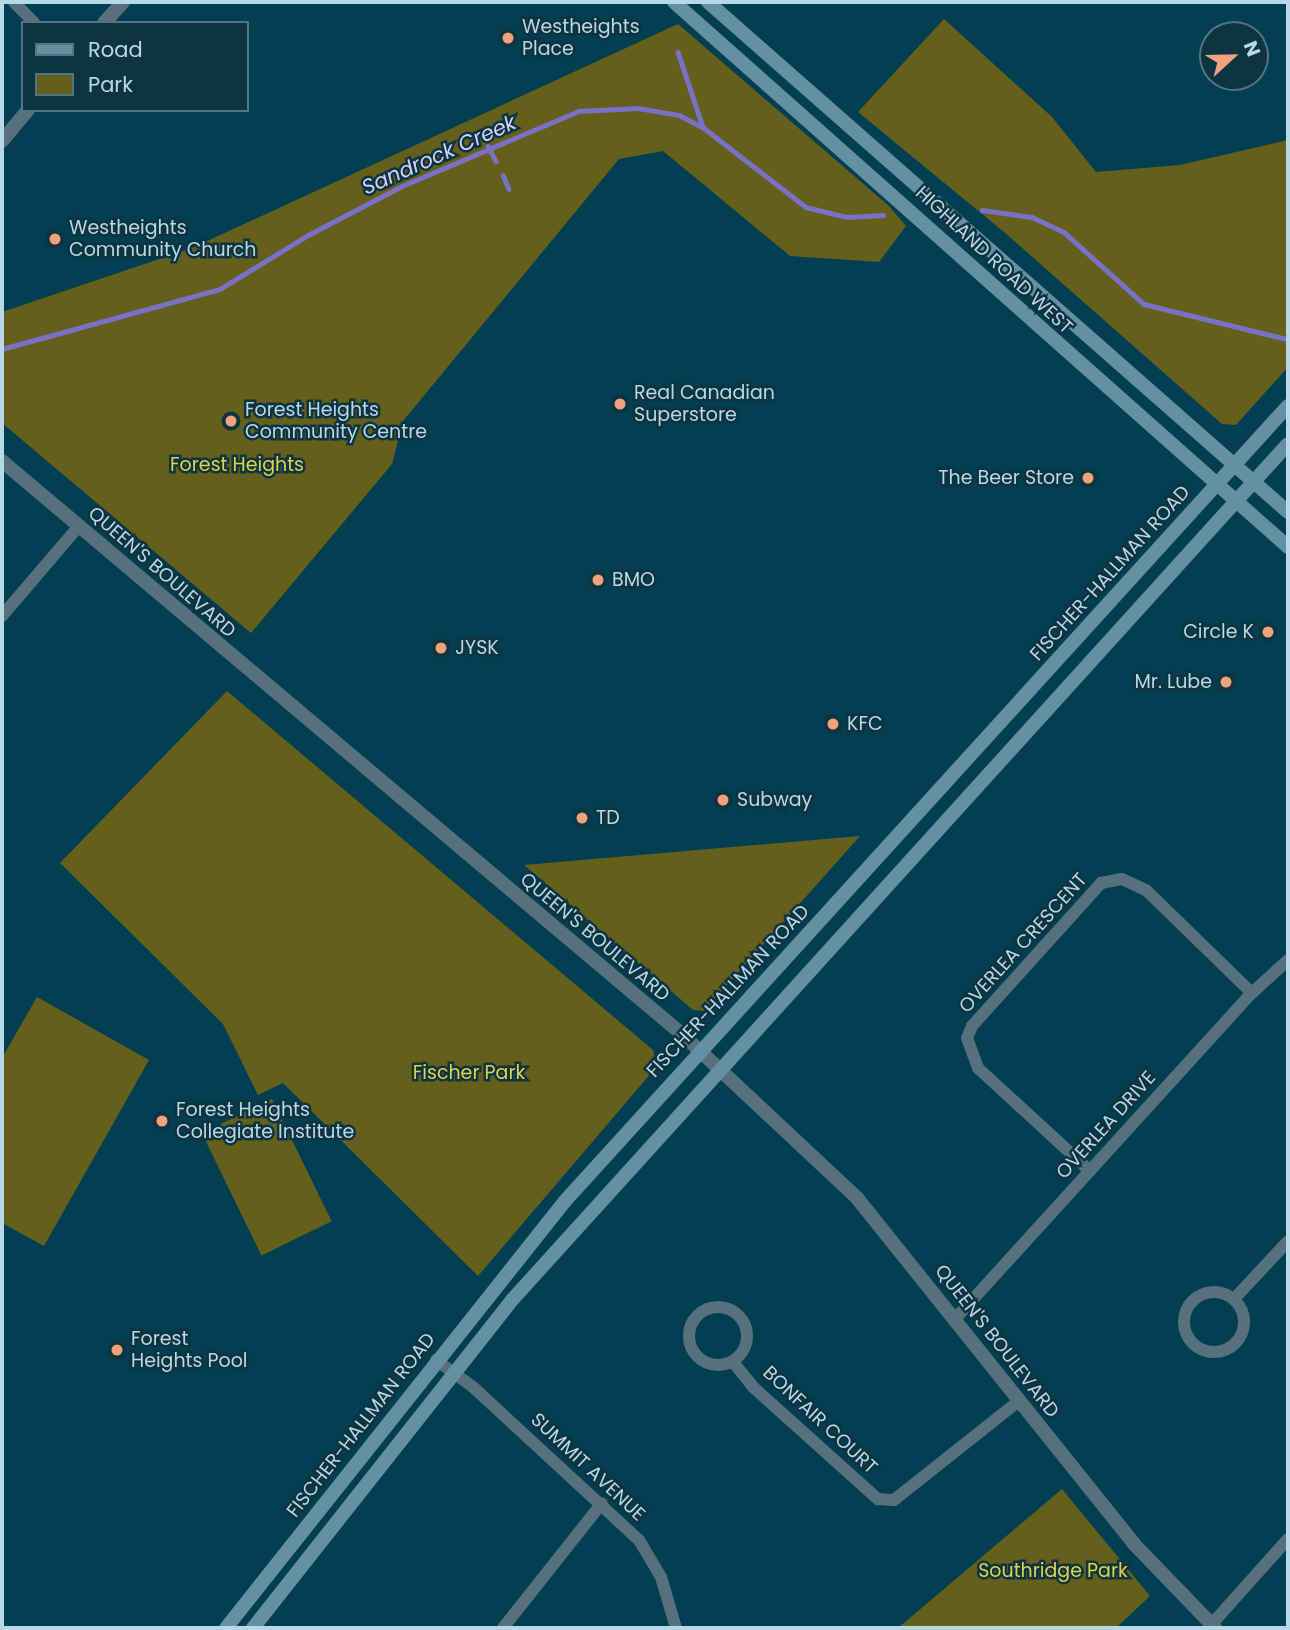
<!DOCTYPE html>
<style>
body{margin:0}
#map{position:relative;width:1290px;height:1630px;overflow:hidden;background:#033f52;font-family:Poppins,sans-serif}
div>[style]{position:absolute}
.green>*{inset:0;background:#64601c;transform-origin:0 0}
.stream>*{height:4.5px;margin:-2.25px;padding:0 2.25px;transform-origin:2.25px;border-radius:2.25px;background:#7871c5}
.minor>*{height:12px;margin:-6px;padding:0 6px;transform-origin:6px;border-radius:6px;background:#56717c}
.minor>.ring{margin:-6px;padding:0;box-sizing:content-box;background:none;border:12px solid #56717c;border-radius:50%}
.tertiary>*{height:14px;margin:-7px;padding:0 7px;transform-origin:7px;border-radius:7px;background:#56717c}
.secondary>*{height:14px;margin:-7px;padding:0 7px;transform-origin:7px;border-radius:7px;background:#6590a2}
.dots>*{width:19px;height:19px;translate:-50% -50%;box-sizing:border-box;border:4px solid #0e3341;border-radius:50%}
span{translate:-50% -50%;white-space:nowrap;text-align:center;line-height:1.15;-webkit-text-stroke:5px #0e3341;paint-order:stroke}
.poi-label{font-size:19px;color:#b7d8e6}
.left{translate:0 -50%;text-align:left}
.right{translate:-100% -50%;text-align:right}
.street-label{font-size:19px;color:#b7d8e6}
.park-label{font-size:19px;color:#ddd549}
.water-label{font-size:21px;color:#d2d1fe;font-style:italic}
.frame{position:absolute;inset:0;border:4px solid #b7d8e6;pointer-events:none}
.legend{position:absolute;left:21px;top:21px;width:228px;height:91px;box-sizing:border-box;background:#0e3341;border:2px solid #527583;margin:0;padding:9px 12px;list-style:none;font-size:21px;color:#b7d8e6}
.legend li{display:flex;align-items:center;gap:14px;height:35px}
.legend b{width:35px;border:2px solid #527583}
.north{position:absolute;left:1199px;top:21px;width:70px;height:70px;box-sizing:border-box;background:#0e3341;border:2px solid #527583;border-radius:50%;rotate:68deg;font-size:19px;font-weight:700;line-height:28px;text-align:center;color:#b7d8e6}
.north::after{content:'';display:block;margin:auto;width:24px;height:32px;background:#f1a17c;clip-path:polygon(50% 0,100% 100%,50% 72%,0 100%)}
</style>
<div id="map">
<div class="green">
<div style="clip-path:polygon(944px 19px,1052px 117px,1096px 172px,1180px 165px,1288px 140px,1288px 367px,1236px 425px,1222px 424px,1004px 232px,858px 112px)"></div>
<div style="clip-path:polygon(678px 24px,889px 206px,906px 226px,879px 262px,790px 256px,663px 151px,619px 159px,403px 421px,392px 464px,251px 633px,2px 423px,2px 312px,192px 248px)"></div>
<div style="clip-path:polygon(227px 691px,653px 1050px,656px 1062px,652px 1072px,478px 1276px,283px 1083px,258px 1095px,223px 1024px,60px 863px)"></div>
<div style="clip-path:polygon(860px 836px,704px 1011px,693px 1010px,524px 865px)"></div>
<div style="clip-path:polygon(37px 997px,149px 1060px,44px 1246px,2px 1223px,2px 1058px)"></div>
<div style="left:272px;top:1099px;width:136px;height:78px;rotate:64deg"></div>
<div style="clip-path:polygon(1062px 1489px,1150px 1596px,1116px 1628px,898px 1628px)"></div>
</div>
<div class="stream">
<div style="left:678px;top:52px;width:79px;rotate:71.6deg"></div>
<div style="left:488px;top:146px;width:17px;rotate:62deg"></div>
<div style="left:503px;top:175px;width:15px;rotate:67deg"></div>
<div style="left:982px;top:210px;width:50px;rotate:8deg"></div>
<div style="left:1032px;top:217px;width:35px;rotate:25deg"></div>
<div style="left:1064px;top:232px;width:108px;rotate:42deg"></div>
<div style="left:1144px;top:304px;width:147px;rotate:13.8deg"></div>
<div style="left:2px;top:349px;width:226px;rotate:-15.4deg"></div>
<div style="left:220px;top:289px;width:103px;rotate:-31.5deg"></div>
<div style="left:308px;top:235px;width:106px;rotate:-27.5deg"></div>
<div style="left:402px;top:186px;width:192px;rotate:-23deg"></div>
<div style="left:579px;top:111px;width:59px;rotate:-2.9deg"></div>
<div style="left:638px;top:108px;width:42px;rotate:9.7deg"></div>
<div style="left:679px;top:115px;width:28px;rotate:27deg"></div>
<div style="left:704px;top:128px;width:129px;rotate:37.8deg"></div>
<div style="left:806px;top:207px;width:42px;rotate:13.7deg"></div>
<div style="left:847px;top:217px;width:36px;rotate:-3deg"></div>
</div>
<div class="minor">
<div style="left:14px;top:2px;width:29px;rotate:46deg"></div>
<div style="left:2px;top:616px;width:118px;rotate:-49.5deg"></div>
<div style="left:1090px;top:1171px;width:152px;rotate:-137.4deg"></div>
<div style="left:978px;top:1068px;width:32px;rotate:-110deg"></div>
<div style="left:967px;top:1038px;width:13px;rotate:-67deg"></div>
<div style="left:972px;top:1026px;width:193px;rotate:-47.9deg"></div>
<div style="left:1101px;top:883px;width:21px;rotate:-11deg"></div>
<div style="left:1122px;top:879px;width:26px;rotate:25deg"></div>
<div style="left:1146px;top:890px;width:148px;rotate:44.2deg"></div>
<div class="ring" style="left:1184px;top:1292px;width:48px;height:48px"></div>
<div style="left:1234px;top:1299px;width:79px;rotate:-47deg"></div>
<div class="ring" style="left:689px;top:1307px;width:46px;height:46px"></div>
<div style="left:955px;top:1319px;width:441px;rotate:-47.7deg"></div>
<div style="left:1252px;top:993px;width:49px;rotate:-42.5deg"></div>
<div style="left:436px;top:1360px;width:46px;rotate:36.1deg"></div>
<div style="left:473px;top:1387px;width:226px;rotate:42.7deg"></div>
<div style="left:639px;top:1540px;width:43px;rotate:59.3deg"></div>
<div style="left:661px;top:1577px;width:53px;rotate:73.6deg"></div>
<div style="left:733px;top:1362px;width:32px;rotate:51deg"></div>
<div style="left:753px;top:1387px;width:168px;rotate:41.9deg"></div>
<div style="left:878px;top:1499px;width:16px;rotate:4deg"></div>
<div style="left:894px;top:1500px;width:159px;rotate:-38.4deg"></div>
<div style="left:1211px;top:1625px;width:115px;rotate:-48.2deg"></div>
<div style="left:503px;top:1628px;width:159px;rotate:-51.6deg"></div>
</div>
<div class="tertiary">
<div style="left:104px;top:23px;width:28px;rotate:-48deg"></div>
<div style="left:2px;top:141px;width:40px;rotate:-50deg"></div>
<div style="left:2px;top:461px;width:892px;rotate:40.13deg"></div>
<div style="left:684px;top:1036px;width:237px;rotate:43.1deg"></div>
<div style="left:857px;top:1198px;width:443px;rotate:51.3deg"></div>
<div style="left:1134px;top:1544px;width:117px;rotate:46deg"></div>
</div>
<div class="secondary">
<div style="left:674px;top:2px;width:821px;rotate:41.59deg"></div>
<div style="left:708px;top:2px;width:772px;rotate:41.33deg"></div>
<div style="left:226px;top:1628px;width:545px;rotate:-51.55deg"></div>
<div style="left:565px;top:1201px;width:1075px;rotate:-47.72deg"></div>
<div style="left:253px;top:1628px;width:418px;rotate:-51.7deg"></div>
<div style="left:512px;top:1300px;width:1155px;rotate:-47.81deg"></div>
</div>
<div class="dots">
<div style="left:508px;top:38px;background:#f1a17c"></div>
<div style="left:55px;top:239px;background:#f1a17c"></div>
<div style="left:620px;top:404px;background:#f1a17c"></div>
<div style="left:231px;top:421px;background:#f1a17c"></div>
<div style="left:1088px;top:478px;background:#f1a17c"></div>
<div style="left:598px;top:580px;background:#f1a17c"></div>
<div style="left:1268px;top:632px;background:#f1a17c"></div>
<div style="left:441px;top:648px;background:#f1a17c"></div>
<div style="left:1226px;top:682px;background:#f1a17c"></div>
<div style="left:833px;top:724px;background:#f1a17c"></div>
<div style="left:723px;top:800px;background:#f1a17c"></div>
<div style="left:582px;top:818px;background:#f1a17c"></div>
<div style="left:162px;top:1121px;background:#f1a17c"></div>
<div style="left:117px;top:1350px;background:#f1a17c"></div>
</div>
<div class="poi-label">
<span class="left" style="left:522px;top:38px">Westheights<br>Place</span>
<span class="left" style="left:69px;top:239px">Westheights<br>Community Church</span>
<span class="left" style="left:634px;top:404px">Real Canadian<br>Superstore</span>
<span class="left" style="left:245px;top:421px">Forest Heights<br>Community Centre</span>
<span class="right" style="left:1074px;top:478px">The Beer Store</span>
<span class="left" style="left:612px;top:580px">BMO</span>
<span class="right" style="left:1254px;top:632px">Circle K</span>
<span class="left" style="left:455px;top:648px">JYSK</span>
<span class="right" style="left:1212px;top:682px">Mr. Lube</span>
<span class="left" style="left:847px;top:724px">KFC</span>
<span class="left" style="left:737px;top:800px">Subway</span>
<span class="left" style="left:596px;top:818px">TD</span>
<span class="left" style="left:176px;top:1121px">Forest Heights<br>Collegiate Institute</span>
<span class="left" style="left:131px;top:1350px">Forest<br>Heights Pool</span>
</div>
<div class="street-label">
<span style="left:994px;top:260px;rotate:43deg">HIGHLAND ROAD WEST</span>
<span style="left:162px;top:572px;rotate:41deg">QUEEN'S BOULEVARD</span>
<span style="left:1110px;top:573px;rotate:-48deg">FISCHER-HALLMAN ROAD</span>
<span style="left:595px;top:937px;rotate:40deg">QUEEN'S BOULEVARD</span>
<span style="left:1023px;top:943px;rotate:-48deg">OVERLEA CRESCENT</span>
<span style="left:728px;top:991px;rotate:-47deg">FISCHER-HALLMAN ROAD</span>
<span style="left:1106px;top:1125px;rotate:-48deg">OVERLEA DRIVE</span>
<span style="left:997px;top:1341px;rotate:52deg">QUEEN'S BOULEVARD</span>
<span style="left:820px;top:1420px;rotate:43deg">BONFAIR COURT</span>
<span style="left:361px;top:1425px;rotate:-52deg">FISCHER-HALLMAN ROAD</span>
<span style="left:588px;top:1467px;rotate:43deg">SUMMIT AVENUE</span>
</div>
<div class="park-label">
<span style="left:237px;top:465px">Forest Heights</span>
<span style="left:469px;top:1073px">Fischer Park</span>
<span style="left:1053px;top:1571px">Southridge Park</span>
</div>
<div class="water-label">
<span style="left:439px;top:155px;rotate:-24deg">Sandrock Creek</span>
</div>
<div class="frame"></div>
<ul class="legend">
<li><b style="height:9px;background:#6590a2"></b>Road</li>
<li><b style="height:19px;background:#64601c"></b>Park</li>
</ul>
<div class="north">N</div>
</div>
